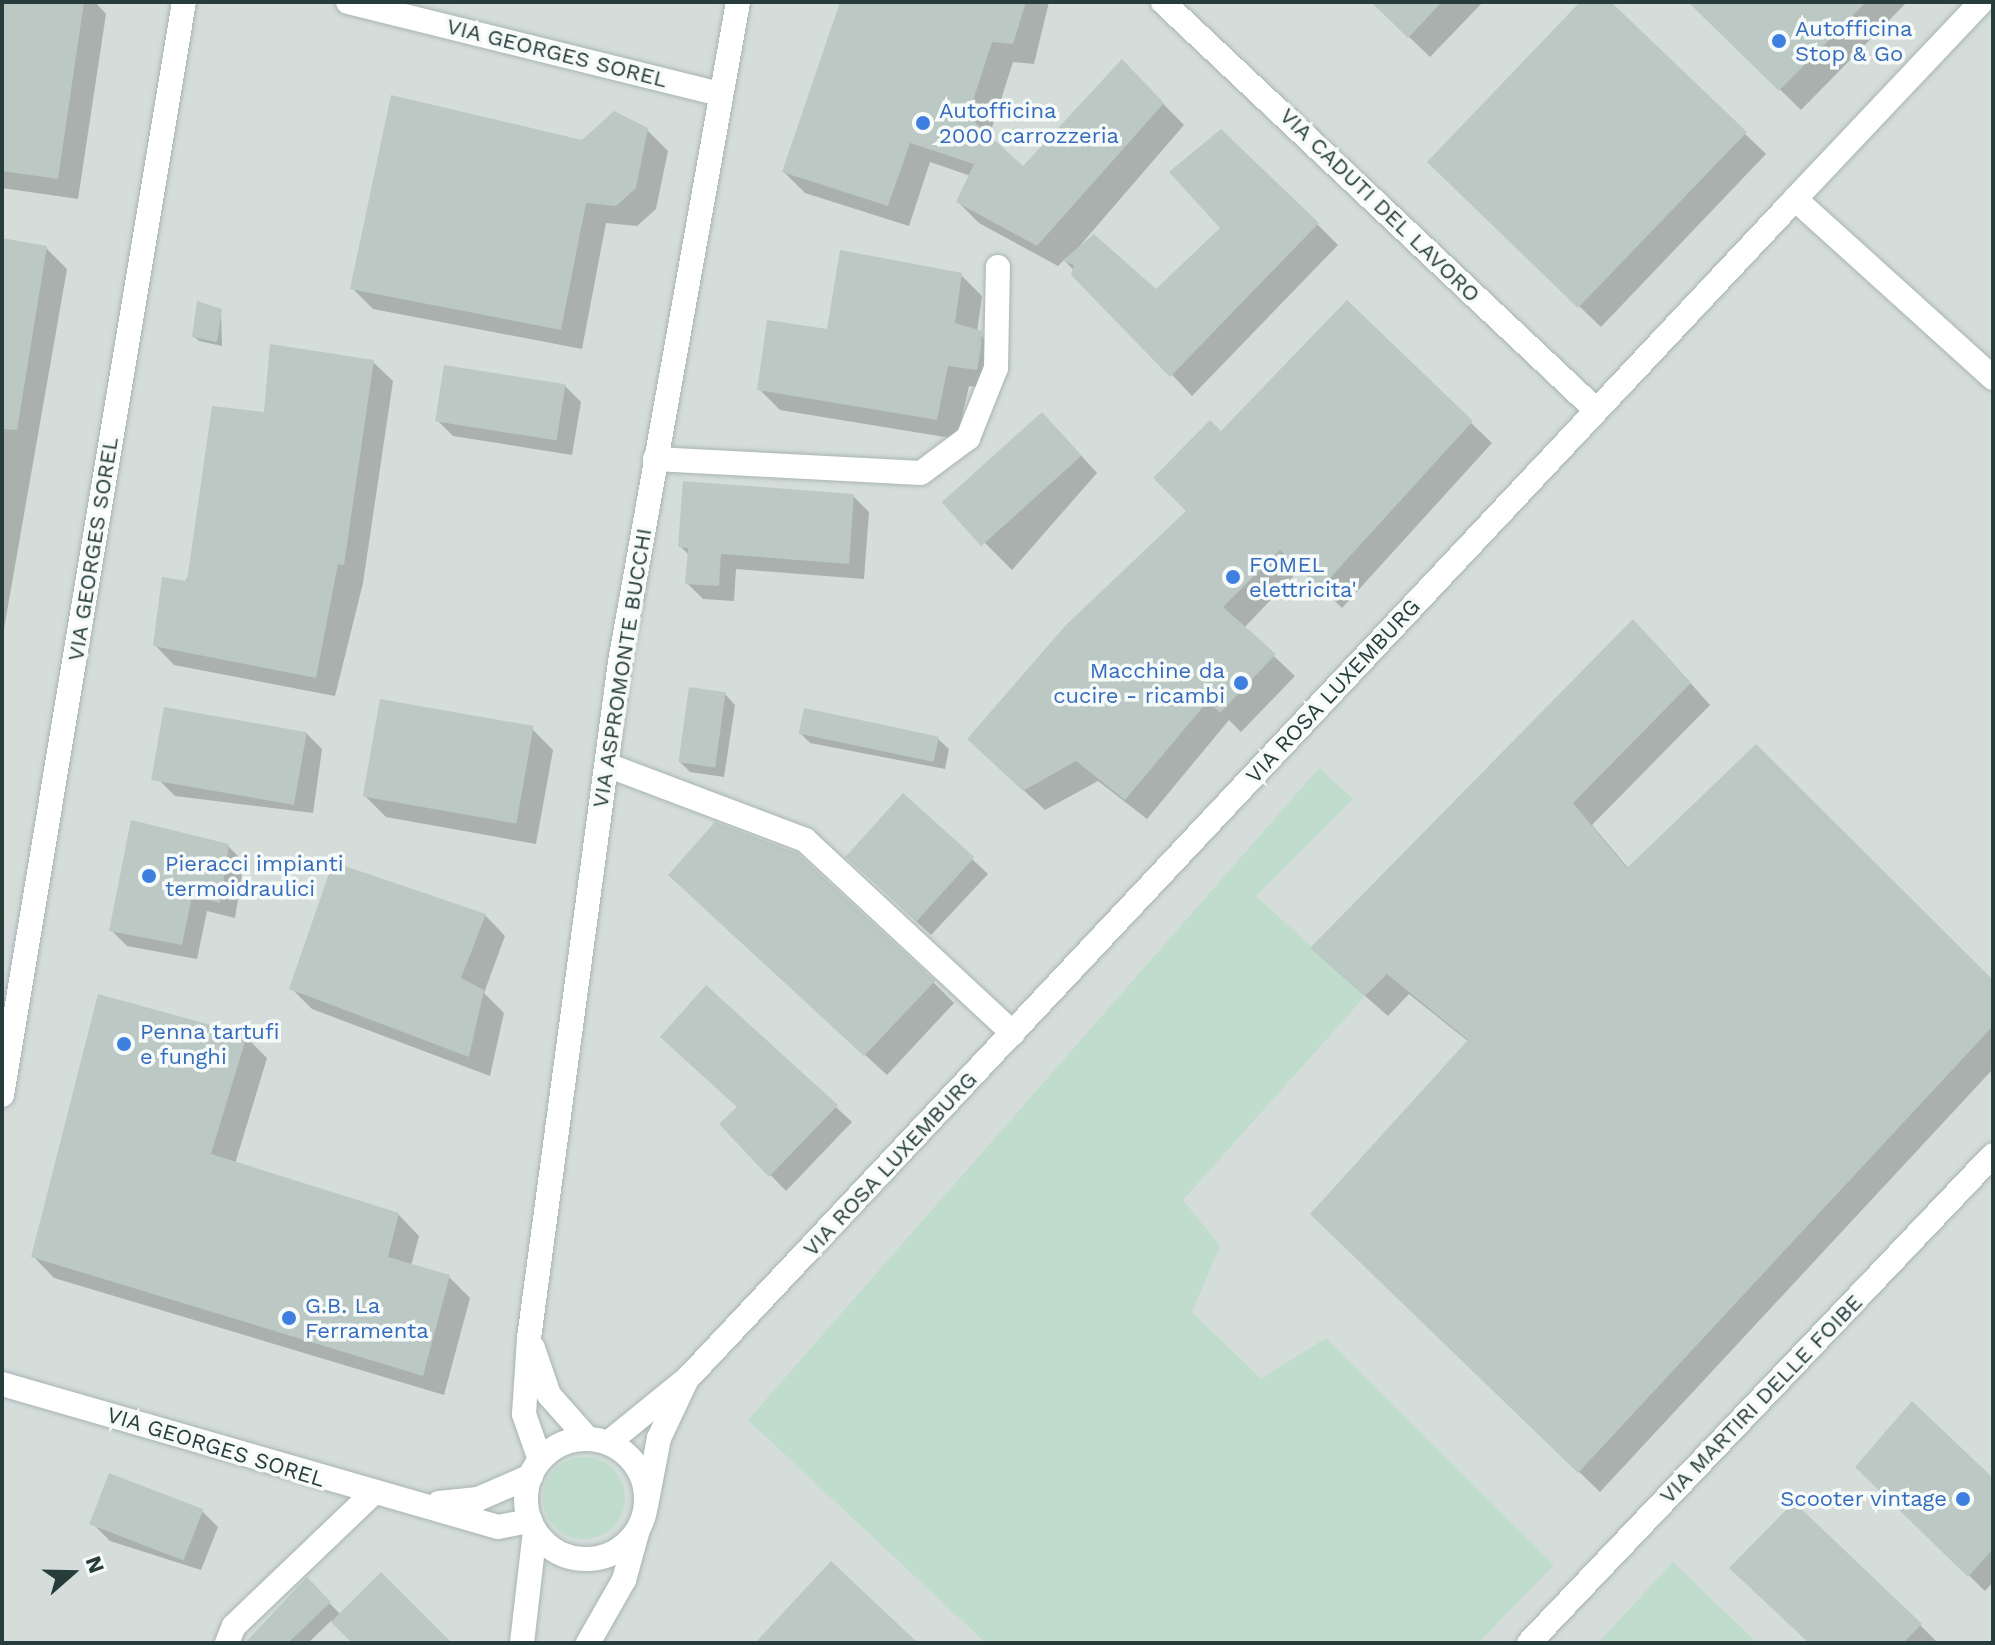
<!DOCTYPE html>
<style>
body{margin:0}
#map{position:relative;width:1995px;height:1645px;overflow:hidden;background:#e5edeb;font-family:"Work Sans",sans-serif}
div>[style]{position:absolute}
.built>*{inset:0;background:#d4ddda;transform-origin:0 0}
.green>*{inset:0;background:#c0dccc}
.round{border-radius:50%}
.shadow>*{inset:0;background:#0003}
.building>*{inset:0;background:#bbc8c4;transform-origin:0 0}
.roads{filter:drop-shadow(0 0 2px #a8b5b3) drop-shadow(0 0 2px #a8b5b3)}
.minor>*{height:24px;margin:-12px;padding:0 12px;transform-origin:12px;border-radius:12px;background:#fff}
.tertiary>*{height:24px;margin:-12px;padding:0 12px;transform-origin:12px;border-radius:12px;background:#fff}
.tertiary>.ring{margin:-12px;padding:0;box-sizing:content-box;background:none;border:24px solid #fff;border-radius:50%}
.dots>*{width:22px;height:22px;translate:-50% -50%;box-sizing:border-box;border:4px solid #f6faf8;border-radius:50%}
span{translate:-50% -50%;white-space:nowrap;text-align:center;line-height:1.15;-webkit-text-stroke:7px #f6faf8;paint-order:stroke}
.shop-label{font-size:22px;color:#366cbe}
.left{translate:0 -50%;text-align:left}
.right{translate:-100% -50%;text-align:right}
.street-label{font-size:22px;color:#263d3b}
.frame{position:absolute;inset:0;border:4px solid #263d3b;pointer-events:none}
.north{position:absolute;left:32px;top:1533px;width:80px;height:80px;-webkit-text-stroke:6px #f6faf8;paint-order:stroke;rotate:70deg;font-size:22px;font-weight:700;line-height:32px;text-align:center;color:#263d3b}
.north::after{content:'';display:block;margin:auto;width:28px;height:36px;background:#263d3b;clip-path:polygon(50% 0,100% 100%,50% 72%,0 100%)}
</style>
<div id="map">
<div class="built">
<div style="left:2px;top:2px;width:1991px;height:1641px"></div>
</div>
<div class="green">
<div style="clip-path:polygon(1319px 768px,1353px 799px,1256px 896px,1365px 996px,1183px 1200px,1220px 1246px,1192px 1312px,1261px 1379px,1326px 1338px,1554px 1565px,1478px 1643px,986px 1643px,748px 1420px)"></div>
<div class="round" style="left:543px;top:1457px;width:82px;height:82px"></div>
<div style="clip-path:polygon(1673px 1562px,1757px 1643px,1598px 1643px)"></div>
</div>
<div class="shadow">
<div style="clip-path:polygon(2px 2px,95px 2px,106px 14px,78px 199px,2px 188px)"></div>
<div style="clip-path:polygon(842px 2px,1049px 2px,1034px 64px,1013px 62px,989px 137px,1024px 169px,1122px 62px,1184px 125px,1071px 256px,1156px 292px,1317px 224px,1338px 245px,1192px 396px,1064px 260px,1058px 266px,979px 223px,958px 202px,971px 176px,930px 162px,909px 226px,805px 193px,784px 172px)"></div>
<div style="clip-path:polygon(1373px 2px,1483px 2px,1430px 57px)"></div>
<div style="clip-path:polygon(1583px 2px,1608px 2px,1766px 154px,1601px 327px,1450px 183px)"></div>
<div style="clip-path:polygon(1691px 2px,1907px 2px,1801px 110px)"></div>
<div style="clip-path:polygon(647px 130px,668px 151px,656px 209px,637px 226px,606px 223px,582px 349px,373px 309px,352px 288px,583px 142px)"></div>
<div style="clip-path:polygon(2px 240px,46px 248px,67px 269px,2px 640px)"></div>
<div style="clip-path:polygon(961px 275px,982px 296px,977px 332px,1002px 354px,997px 390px,969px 386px,957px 439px,780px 410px,759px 389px,828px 331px)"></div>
<div style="clip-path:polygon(221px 311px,222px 346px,199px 341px,194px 337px)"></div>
<div style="clip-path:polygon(373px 362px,393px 381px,363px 583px,335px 696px,174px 665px,155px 645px,266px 414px)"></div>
<div style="clip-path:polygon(565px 386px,581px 402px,572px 455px,453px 436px,437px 420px)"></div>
<div style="clip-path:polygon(1471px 423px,1492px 443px,1342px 608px,1301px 568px,1244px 628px,1295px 676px,1241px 732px,1229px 720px,1147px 819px,1098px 781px,1045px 810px,990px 759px,1188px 511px,1221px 434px)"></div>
<div style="clip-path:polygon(1058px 430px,1097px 473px,1012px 570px,954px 512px)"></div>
<div style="clip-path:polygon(853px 496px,869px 512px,864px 579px,736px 569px,734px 601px,703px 599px,687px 583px,689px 555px,680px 546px)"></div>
<div style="clip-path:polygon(1654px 642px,1710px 705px,1592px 825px,1629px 869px,1993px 983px,1993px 1069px,1600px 1492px,1333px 1234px,1469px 1042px,1409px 994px,1388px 1016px,1333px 968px)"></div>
<div style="clip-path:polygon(725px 694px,735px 705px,724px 777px,690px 772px,680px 762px)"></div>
<div style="clip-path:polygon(532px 729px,553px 750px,536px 844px,386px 817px,365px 796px)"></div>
<div style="clip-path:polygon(306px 733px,322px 749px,313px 813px,175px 796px,159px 780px)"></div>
<div style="clip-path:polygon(800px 733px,938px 739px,949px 749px,945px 769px,810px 743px)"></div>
<div style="clip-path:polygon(228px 846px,244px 862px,235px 918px,207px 911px,197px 959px,127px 946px,112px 931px)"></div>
<div style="clip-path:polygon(972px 859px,988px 874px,931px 935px,863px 872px)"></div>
<div style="clip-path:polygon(692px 896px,933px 982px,954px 1003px,887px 1075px)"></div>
<div style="clip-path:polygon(485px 915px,505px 936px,484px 993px,504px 1013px,490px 1076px,312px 1009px,291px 988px)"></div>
<div style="clip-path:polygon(707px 988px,852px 1122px,786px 1191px,722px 1124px,740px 1108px)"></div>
<div style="clip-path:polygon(246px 1037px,267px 1058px,235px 1164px,398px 1214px,419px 1236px,411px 1266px,449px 1277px,470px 1298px,444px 1395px,54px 1278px,33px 1256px)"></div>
<div style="clip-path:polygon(1858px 1467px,1993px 1481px,1993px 1582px,1985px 1591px)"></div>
<div style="clip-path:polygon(202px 1511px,218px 1527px,201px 1570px,110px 1541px,94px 1525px)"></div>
<div style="clip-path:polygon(307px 1580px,341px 1615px,449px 1643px,355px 1643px,332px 1620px,308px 1643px,247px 1643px)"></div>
<div style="clip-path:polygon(1920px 1625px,1938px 1643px,1811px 1643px)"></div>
</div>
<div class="building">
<div style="clip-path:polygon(2px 2px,84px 2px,58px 179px,2px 171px)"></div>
<div style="clip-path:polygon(840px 2px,1026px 2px,1013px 44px,992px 42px,968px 116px,1023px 166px,1122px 59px,1164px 103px,1037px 246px,956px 202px,974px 164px,910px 143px,888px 206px,782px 172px)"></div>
<div style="clip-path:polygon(1371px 2px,1442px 2px,1408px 38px)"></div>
<div style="clip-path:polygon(1580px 2px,1611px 2px,1747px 132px,1578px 308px,1427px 162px)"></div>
<div style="clip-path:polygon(1688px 2px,1866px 2px,1779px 91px)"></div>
<div style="clip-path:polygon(391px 95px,582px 140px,614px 111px,648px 128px,636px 188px,616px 206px,586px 203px,561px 330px,350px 289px)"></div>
<div style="clip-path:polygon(1221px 129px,1319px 223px,1170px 377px,1071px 275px,1074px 265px,1062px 261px,1094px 234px,1156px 289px,1220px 228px,1169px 172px)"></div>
<div style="clip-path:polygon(2px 238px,47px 246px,17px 430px,2px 429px)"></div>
<div style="clip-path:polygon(840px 250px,962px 273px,955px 323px,982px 331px,981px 348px,977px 370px,948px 366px,937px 420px,757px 390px,767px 320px,827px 329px)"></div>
<div style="clip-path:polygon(1347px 300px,1473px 421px,1320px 589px,1280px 550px,1223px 607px,1276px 654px,1220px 713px,1208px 701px,1125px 800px,1076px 761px,1023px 791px,967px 739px,1066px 625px,1186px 511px,1153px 478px,1210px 420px,1221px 431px)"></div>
<div style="clip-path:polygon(197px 301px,222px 309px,217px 342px,192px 337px)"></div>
<div style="clip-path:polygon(270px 344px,374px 360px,344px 565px,338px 564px,316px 678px,153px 646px,162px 577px,187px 581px,212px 406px,264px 412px)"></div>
<div style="left:444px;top:365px;width:123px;height:57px;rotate:9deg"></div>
<div style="left:1042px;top:412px;width:59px;height:135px;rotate:48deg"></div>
<div style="clip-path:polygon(683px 481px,854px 494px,849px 564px,721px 554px,719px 586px,685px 584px,688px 548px,678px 547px)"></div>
<div style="clip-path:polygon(1633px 619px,1691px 683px,1573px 803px,1627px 868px,1756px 744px,1993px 980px,1993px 1026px,1578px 1473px,1310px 1214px,1468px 1040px,1387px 974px,1365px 996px,1310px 948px)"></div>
<div style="left:689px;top:687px;width:37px;height:76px;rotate:8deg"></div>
<div style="left:380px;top:699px;width:156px;height:99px;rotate:10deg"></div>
<div style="left:164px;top:707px;width:145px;height:74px;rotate:10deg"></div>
<div style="left:804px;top:708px;width:138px;height:26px;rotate:12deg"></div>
<div style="left:903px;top:793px;width:96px;height:86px;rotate:42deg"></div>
<div style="clip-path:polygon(131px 820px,229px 844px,220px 903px,192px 896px,182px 945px,109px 931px)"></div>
<div style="clip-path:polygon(715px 822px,797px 853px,935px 981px,864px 1056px,668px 875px)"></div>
<div style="clip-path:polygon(333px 862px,486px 914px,461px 978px,484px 990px,469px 1057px,289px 989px)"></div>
<div style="clip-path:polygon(706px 985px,838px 1105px,769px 1177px,719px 1124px,737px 1107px,660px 1037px)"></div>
<div style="clip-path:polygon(98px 994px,247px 1035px,211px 1154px,399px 1213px,388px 1257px,450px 1275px,423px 1376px,31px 1257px)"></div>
<div style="clip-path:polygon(1912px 1401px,1993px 1478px,1993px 1549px,1968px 1577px,1855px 1467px)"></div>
<div style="left:109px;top:1473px;width:101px;height:55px;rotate:21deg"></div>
<div style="clip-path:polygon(1794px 1502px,1922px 1624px,1903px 1643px,1809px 1643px,1729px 1568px)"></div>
<div style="clip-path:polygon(831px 1561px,918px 1643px,755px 1643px)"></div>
<div style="clip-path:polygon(381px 1572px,452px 1643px,352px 1643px,331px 1622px)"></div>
<div style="clip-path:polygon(307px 1577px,331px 1602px,288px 1643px,245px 1643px)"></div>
</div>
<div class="roads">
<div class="minor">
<div style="left:348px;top:2px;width:383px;rotate:13.9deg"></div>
<div style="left:1163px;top:2px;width:595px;rotate:43.3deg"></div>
<div style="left:1795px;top:199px;width:271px;rotate:-46.6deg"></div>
<div style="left:655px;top:459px;width:266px;rotate:3deg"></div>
<div style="left:921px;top:473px;width:59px;rotate:-36.7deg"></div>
<div style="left:968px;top:438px;width:75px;rotate:-68.2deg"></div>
<div style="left:996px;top:368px;width:101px;rotate:-88.9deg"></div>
<div style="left:607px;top:765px;width:212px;rotate:20.7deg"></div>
<div style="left:805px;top:840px;width:284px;rotate:42.9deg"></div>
<div style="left:2px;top:1095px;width:1108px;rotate:-80.55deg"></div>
<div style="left:2px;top:1384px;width:516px;rotate:16.08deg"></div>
<div style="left:498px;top:1527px;width:33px;rotate:-11deg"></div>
<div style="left:608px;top:1443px;width:103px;rotate:-39.1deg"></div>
<div style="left:688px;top:1378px;width:1617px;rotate:-46.8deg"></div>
<div style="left:1795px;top:199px;width:267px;rotate:42.1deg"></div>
<div style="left:439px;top:1503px;width:39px;rotate:-6deg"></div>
<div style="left:478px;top:1499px;width:58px;rotate:-23.5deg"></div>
<div style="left:646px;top:1506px;width:69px;rotate:-79.2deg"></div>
<div style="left:659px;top:1438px;width:61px;rotate:-64.7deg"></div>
<div style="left:227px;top:1643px;width:18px;rotate:-68deg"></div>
<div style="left:234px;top:1626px;width:191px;rotate:-43.7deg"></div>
<div style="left:1529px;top:1643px;width:673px;rotate:-46.44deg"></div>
</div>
<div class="tertiary">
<div style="left:533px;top:1348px;width:50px;rotate:71.2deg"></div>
<div style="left:549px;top:1395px;width:59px;rotate:48.4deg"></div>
<div class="ring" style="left:526px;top:1439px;width:96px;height:96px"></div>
<div style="left:540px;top:1460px;width:49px;rotate:-109.2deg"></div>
<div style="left:524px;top:1414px;width:76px;rotate:-86.2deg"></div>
<div style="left:529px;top:1338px;width:682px;rotate:-82.33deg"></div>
<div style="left:620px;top:662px;width:670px;rotate:-79.86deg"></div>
<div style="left:522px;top:1643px;width:113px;rotate:-83.4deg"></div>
<div style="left:588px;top:1643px;width:73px;rotate:-60.3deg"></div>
<div style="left:624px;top:1580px;width:49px;rotate:-74.5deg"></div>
</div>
</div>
<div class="dots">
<div style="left:1779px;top:41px;background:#3f7fe0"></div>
<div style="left:923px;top:123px;background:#3f7fe0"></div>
<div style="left:1233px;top:577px;background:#3f7fe0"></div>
<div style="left:1241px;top:683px;background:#3f7fe0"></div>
<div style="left:149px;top:876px;background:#3f7fe0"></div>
<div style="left:124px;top:1044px;background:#3f7fe0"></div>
<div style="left:289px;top:1318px;background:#3f7fe0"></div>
<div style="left:1963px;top:1499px;background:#3f7fe0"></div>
</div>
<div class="shop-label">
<span class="left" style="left:1795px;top:41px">Autofficina<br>Stop &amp; Go</span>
<span class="left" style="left:939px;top:123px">Autofficina<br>2000 carrozzeria</span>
<span class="left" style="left:1249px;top:577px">FOMEL<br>elettricita'</span>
<span class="right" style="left:1225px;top:683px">Macchine da<br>cucire - ricambi</span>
<span class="left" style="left:165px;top:876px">Pieracci impianti<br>termoidraulici</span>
<span class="left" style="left:140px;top:1044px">Penna tartufi<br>e funghi</span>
<span class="left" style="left:305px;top:1318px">G.B. La<br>Ferramenta</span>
<span class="right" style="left:1947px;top:1499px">Scooter vintage</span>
</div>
<div class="street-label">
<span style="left:557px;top:53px;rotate:14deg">VIA GEORGES SOREL</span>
<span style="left:1380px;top:205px;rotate:44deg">VIA CADUTI DEL LAVORO</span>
<span style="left:93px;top:549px;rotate:-81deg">VIA GEORGES SOREL</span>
<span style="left:622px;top:668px;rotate:-81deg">VIA ASPROMONTE BUCCHI</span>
<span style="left:1333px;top:691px;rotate:-47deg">VIA ROSA LUXEMBURG</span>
<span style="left:890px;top:1164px;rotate:-47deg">VIA ROSA LUXEMBURG</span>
<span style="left:1761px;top:1399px;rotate:-46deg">VIA MARTIRI DELLE FOIBE</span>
<span style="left:216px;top:1447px;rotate:17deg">VIA GEORGES SOREL</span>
</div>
<div class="frame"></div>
<div class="north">N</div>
</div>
